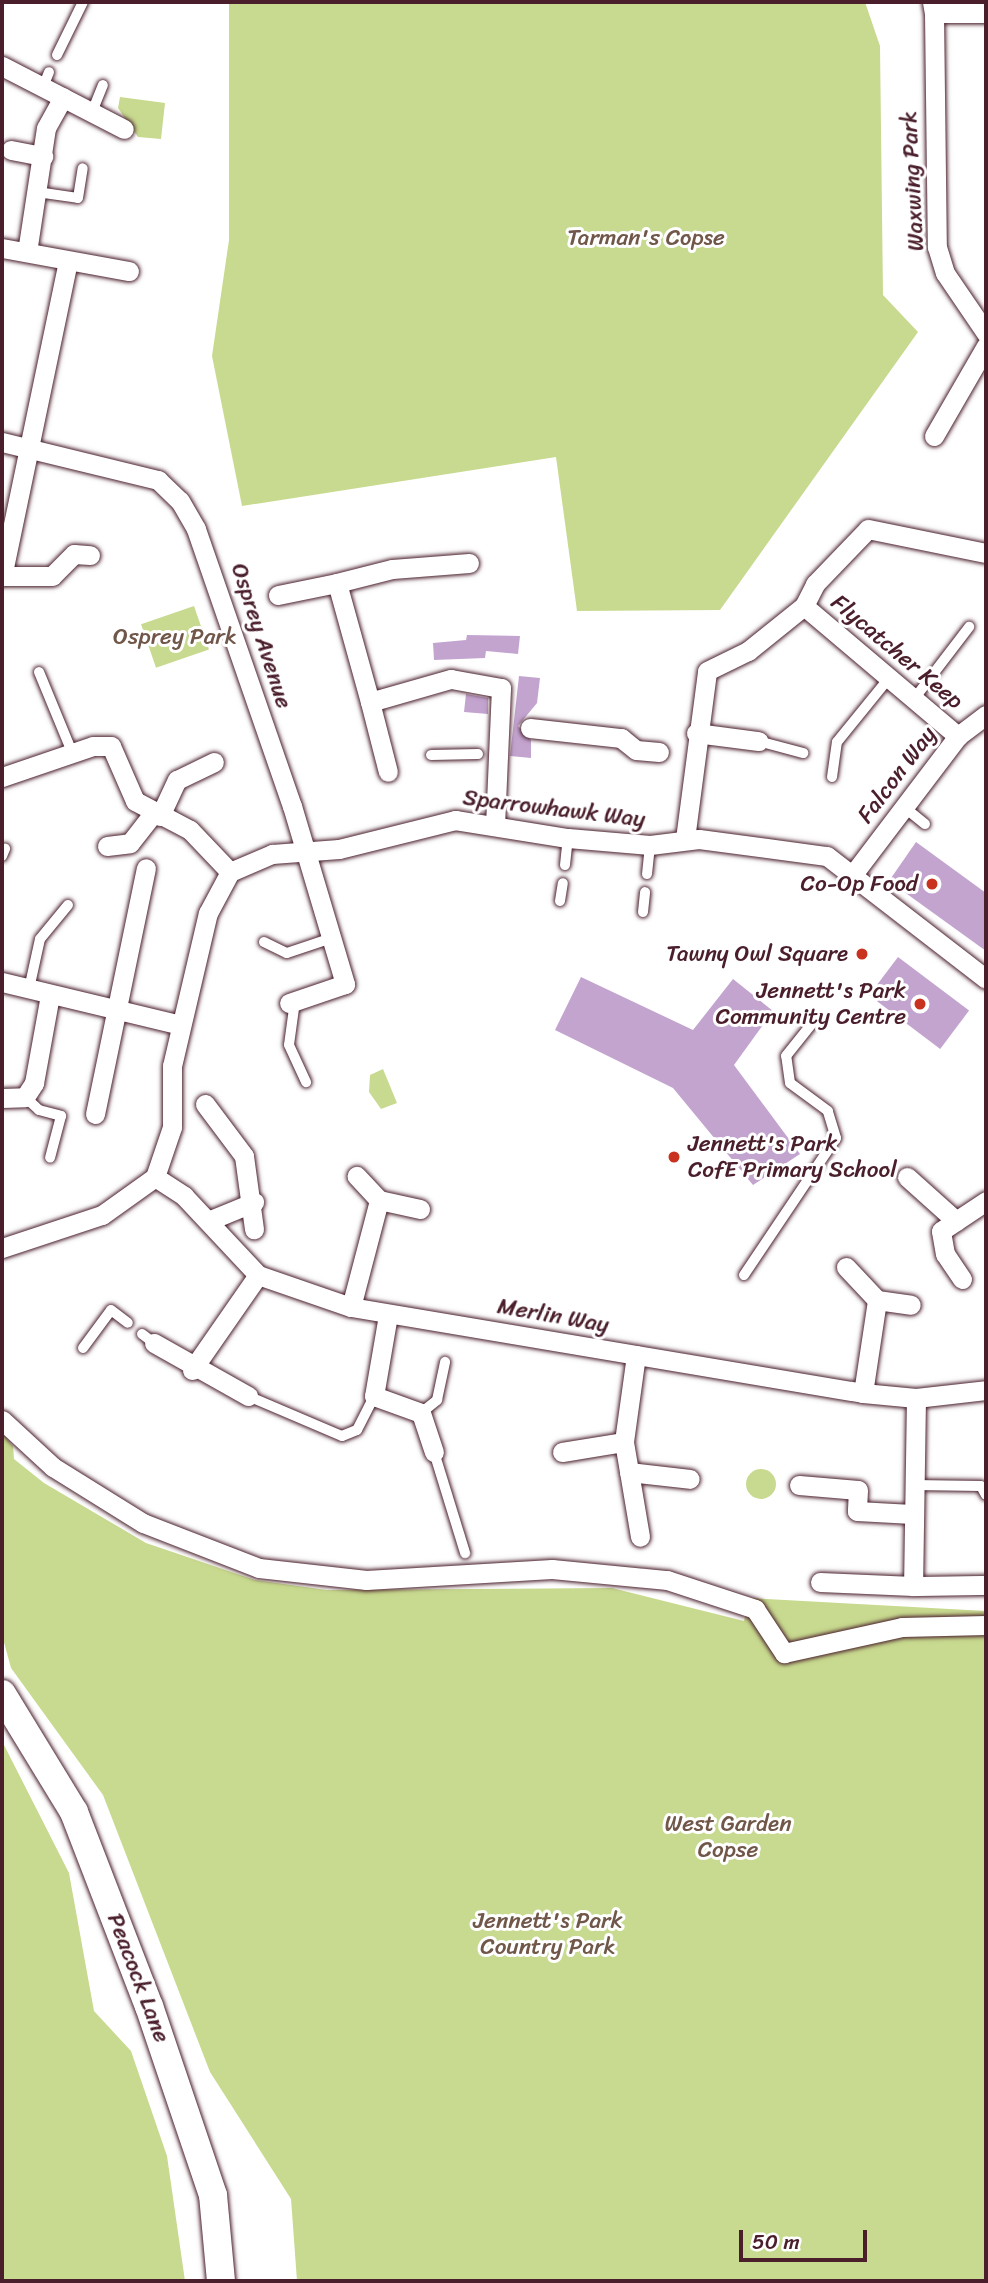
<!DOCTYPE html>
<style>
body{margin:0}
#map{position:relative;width:988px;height:2283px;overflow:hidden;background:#fff;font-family:Sriracha,sans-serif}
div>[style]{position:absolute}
.green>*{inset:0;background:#c8da8f;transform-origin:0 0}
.round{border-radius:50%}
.building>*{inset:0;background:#c3a4cf;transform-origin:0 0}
.roads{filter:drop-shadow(0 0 2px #4a1f2b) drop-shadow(0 0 2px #4a1f2b)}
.lane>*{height:10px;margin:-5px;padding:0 5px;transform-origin:5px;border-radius:5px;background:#fff}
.street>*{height:19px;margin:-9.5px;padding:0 9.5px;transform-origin:9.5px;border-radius:9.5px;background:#fff}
.secondary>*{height:28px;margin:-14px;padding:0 14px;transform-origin:14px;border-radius:14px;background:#fff}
.dots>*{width:19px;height:19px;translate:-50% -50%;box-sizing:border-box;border:4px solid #fff;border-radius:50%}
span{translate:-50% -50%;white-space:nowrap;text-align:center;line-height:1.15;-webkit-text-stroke:6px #fff;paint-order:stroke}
.street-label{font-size:23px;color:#4a1f2b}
.park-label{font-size:23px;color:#705749}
.poi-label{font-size:23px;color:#4a1f2b}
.right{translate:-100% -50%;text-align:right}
.left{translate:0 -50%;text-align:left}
.frame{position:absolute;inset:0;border:4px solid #4a1f2b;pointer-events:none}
.scale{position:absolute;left:739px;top:2230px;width:128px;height:32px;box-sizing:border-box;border:4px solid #4a1f2b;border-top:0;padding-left:9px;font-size:21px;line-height:24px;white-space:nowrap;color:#4a1f2b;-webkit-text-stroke:5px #fff;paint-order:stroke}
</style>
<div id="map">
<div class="green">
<div style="clip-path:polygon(229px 2px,865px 2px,880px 46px,883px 295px,918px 332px,720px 610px,577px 611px,556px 457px,242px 506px,212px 356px,229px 240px)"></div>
<div style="clip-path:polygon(120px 97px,165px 103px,161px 139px,138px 137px,118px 108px)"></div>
<div style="left:194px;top:606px;width:46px;height:56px;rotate:71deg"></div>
<div style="clip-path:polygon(383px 1069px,397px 1103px,381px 1109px,369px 1092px,370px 1075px)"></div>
<div style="clip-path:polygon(2px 1433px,13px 1446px,14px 1459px,44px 1483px,146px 1543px,255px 1580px,327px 1590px,612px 1588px,744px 1621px,749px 1598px,986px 1611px,986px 2281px,297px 2281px,291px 2199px,210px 2072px,103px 1795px,11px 1668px,2px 1635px)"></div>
<div class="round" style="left:746px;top:1469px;width:30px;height:30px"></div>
<div style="clip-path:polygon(2px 1741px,69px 1873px,94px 2011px,131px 2051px,167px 2156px,185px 2281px,2px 2281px)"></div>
</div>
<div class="building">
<div style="clip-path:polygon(467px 635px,520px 636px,518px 654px,486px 651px,485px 658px,434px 660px,433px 643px,466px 640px)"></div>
<div style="clip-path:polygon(519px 676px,540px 678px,537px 703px,518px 726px,531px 740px,531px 758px,510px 756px)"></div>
<div style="clip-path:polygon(466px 694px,488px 698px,488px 714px,464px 712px)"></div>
<div style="clip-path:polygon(916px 842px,986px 893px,986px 951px,889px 881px)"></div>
<div style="left:898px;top:957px;width:89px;height:48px;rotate:37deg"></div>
<div style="clip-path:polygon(581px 977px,693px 1030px,733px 979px,773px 1011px,734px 1065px,800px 1154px,753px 1185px,673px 1088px,555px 1030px)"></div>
</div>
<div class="roads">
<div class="lane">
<div style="left:57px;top:55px;width:59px;rotate:-63.9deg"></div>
<div style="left:43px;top:87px;width:16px;rotate:-68deg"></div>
<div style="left:92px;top:112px;width:29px;rotate:-68deg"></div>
<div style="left:37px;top:192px;width:41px;rotate:8.3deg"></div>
<div style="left:78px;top:198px;width:30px;rotate:-81deg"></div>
<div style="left:39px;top:672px;width:87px;rotate:67.6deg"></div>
<div style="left:914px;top:699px;width:91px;rotate:-52.6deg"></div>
<div style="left:758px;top:741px;width:47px;rotate:14.9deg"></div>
<div style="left:431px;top:755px;width:47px;rotate:-1.2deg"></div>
<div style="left:832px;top:777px;width:35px;rotate:-82deg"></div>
<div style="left:837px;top:742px;width:82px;rotate:-50.9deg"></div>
<div style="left:904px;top:807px;width:27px;rotate:39deg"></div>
<div style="left:2px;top:856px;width:8px;rotate:-67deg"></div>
<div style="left:565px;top:865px;width:27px;rotate:-84deg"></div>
<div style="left:647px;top:874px;width:29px;rotate:-84deg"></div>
<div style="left:560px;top:901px;width:18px;rotate:-81deg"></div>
<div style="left:643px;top:912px;width:20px;rotate:-84deg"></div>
<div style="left:264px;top:942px;width:25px;rotate:26deg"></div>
<div style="left:287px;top:953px;width:44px;rotate:-18.4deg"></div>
<div style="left:29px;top:989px;width:51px;rotate:-77.6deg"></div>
<div style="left:40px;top:939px;width:44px;rotate:-50.5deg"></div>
<div style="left:295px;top:1001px;width:44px;rotate:97.8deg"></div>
<div style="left:289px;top:1045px;width:41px;rotate:65.3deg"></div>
<div style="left:25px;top:1097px;width:19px;rotate:43deg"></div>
<div style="left:39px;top:1110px;width:23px;rotate:15deg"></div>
<div style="left:61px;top:1116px;width:43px;rotate:104.7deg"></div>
<div style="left:744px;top:1275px;width:165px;rotate:-56.1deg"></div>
<div style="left:836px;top:1138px;width:28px;rotate:-107deg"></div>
<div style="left:828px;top:1111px;width:47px;rotate:-143.6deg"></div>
<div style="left:790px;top:1083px;width:27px;rotate:-98deg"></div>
<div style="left:786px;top:1056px;width:45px;rotate:-51.3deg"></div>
<div style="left:142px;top:1334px;width:15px;rotate:37deg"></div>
<div style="left:83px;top:1348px;width:47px;rotate:-53.6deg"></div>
<div style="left:111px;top:1310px;width:21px;rotate:37deg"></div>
<div style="left:248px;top:1396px;width:102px;rotate:23.1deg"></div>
<div style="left:342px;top:1436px;width:16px;rotate:-22deg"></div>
<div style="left:357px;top:1430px;width:38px;rotate:-63deg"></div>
<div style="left:421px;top:1413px;width:21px;rotate:-39deg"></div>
<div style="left:437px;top:1400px;width:39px;rotate:-78deg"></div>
<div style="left:434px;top:1452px;width:106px;rotate:72.9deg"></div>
<div style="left:914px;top:1485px;width:67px;rotate:0.9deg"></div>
<div style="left:981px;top:1486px;width:10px;rotate:61deg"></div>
</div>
<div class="street">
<div style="left:932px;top:2px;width:11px;rotate:80deg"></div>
<div style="left:934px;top:13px;width:52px"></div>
<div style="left:934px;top:13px;width:234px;rotate:89.3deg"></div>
<div style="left:937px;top:247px;width:27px;rotate:73deg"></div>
<div style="left:945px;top:273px;width:73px;rotate:55.7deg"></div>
<div style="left:2px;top:66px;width:137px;rotate:27.3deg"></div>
<div style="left:11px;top:150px;width:33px;rotate:11deg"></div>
<div style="left:2px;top:248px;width:129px;rotate:10.3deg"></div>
<div style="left:27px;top:252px;width:125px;rotate:-81.3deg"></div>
<div style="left:46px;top:128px;width:35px;rotate:-61deg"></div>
<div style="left:68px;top:261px;width:322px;rotate:101.8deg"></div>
<div style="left:2px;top:576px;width:50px"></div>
<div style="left:52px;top:576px;width:31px;rotate:-45deg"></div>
<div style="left:74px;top:554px;width:16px;rotate:4deg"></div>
<div style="left:934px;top:436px;width:104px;rotate:-60deg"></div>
<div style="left:2px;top:442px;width:161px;rotate:13.7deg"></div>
<div style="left:158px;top:480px;width:30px;rotate:44deg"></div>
<div style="left:180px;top:501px;width:32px;rotate:60deg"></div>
<div style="left:196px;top:529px;width:293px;rotate:70.9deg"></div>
<div style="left:292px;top:806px;width:186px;rotate:73.4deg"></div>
<div style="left:345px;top:984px;width:59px;rotate:161.3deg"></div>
<div style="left:469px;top:563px;width:77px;rotate:175.5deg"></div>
<div style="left:392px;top:569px;width:57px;rotate:165.7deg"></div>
<div style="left:337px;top:583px;width:123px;rotate:74.5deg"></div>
<div style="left:370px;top:702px;width:84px;rotate:-15.9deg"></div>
<div style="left:451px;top:679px;width:51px;rotate:10.2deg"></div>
<div style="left:501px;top:688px;width:137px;rotate:92.5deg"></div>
<div style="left:278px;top:595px;width:60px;rotate:-11.5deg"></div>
<div style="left:804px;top:606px;width:202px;rotate:40.2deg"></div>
<div style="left:370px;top:702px;width:72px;rotate:75.6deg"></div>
<div style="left:530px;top:728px;width:92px;rotate:6.3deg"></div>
<div style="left:621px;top:738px;width:19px;rotate:39deg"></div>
<div style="left:636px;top:750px;width:23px;rotate:5deg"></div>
<div style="left:696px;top:733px;width:63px;rotate:7.4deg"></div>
<div style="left:2px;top:777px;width:96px;rotate:-18.8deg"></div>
<div style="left:93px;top:746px;width:18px"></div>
<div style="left:111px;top:746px;width:60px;rotate:66.4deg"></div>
<div style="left:135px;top:801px;width:62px;rotate:27.8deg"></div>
<div style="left:190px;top:830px;width:58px;rotate:46.4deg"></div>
<div style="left:160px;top:816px;width:40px;rotate:-65deg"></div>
<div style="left:177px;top:780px;width:41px;rotate:-25.9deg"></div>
<div style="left:685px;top:839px;width:169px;rotate:-82.5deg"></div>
<div style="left:707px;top:671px;width:46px;rotate:-26deg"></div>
<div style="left:748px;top:651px;width:72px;rotate:-38.8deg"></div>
<div style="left:804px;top:606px;width:25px;rotate:-63deg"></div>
<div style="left:815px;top:584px;width:76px;rotate:-46.1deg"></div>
<div style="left:868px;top:529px;width:120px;rotate:11.5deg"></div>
<div style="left:107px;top:846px;width:23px;rotate:-7deg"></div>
<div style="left:130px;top:843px;width:37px;rotate:-52deg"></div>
<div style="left:854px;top:873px;width:172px;rotate:-52.8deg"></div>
<div style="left:958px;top:736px;width:35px;rotate:-37deg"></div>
<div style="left:2px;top:982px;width:184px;rotate:13.5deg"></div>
<div style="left:2px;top:1098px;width:23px;rotate:-2deg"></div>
<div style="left:25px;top:1097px;width:17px;rotate:-57deg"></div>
<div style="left:34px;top:1083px;width:89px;rotate:-79.7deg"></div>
<div style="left:205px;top:1104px;width:65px;rotate:53.1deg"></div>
<div style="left:244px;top:1156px;width:74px;rotate:82.2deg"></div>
<div style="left:95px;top:1114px;width:251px;rotate:-78.3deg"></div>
<div style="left:155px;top:1177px;width:35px;rotate:33deg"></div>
<div style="left:184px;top:1196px;width:108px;rotate:46.9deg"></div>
<div style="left:258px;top:1275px;width:98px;rotate:19deg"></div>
<div style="left:351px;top:1307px;width:519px;rotate:9.53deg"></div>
<div style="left:863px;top:1393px;width:53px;rotate:5.4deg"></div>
<div style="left:916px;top:1398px;width:70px;rotate:-6.5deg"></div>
<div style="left:907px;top:1177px;width:66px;rotate:41.9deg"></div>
<div style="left:379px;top:1200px;width:42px;rotate:12.4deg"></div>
<div style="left:208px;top:1221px;width:50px;rotate:-22.4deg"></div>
<div style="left:2px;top:1248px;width:105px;rotate:-18.3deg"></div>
<div style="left:102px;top:1215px;width:65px;rotate:-35.6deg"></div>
<div style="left:155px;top:1177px;width:53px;rotate:-71.2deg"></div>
<div style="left:172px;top:1127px;width:61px;rotate:-90deg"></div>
<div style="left:172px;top:1066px;width:157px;rotate:-76.8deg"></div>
<div style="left:208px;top:913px;width:47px;rotate:-61.8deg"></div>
<div style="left:230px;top:872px;width:46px;rotate:-23.2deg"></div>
<div style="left:272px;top:854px;width:67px;rotate:-4.3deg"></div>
<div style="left:339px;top:849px;width:120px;rotate:-14deg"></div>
<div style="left:455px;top:820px;width:114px;rotate:9.1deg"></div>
<div style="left:568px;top:838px;width:82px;rotate:4.9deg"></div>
<div style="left:650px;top:845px;width:49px;rotate:-7deg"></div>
<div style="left:699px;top:839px;width:129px;rotate:7.6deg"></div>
<div style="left:827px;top:856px;width:201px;rotate:37.7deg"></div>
<div style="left:846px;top:1267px;width:45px;rotate:46.8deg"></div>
<div style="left:877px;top:1300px;width:34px;rotate:8deg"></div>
<div style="left:962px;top:1279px;width:30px;rotate:-124deg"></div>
<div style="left:945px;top:1254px;width:23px;rotate:-100deg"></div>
<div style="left:941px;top:1231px;width:54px;rotate:-33.7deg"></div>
<div style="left:351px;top:1307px;width:111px;rotate:-75.3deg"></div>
<div style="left:379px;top:1200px;width:33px;rotate:-133deg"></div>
<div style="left:388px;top:1315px;width:82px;rotate:99.8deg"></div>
<div style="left:374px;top:1396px;width:50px;rotate:19.9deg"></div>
<div style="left:421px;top:1413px;width:41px;rotate:71.6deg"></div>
<div style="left:154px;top:1343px;width:108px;rotate:29.4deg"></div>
<div style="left:636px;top:1355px;width:88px;rotate:97.9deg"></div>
<div style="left:624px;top:1442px;width:96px;rotate:80.4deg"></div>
<div style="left:192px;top:1370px;width:116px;rotate:-55.2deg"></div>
<div style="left:863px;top:1393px;width:94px;rotate:-81.4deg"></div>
<div style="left:916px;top:1398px;width:188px;rotate:90.9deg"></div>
<div style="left:913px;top:1586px;width:73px;rotate:-0.8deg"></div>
<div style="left:2px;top:1420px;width:69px;rotate:42.7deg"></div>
<div style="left:53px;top:1467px;width:106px;rotate:31.9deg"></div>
<div style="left:143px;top:1523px;width:124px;rotate:21.2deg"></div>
<div style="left:259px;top:1568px;width:108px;rotate:6.4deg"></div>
<div style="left:366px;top:1580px;width:186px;rotate:-3.4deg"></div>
<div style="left:552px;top:1569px;width:116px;rotate:5.5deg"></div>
<div style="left:667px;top:1580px;width:93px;rotate:18.2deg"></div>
<div style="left:755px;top:1609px;width:53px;rotate:56.6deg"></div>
<div style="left:784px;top:1653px;width:121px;rotate:-12.4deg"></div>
<div style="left:902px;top:1627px;width:84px;rotate:-1.4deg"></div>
<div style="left:562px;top:1452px;width:63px;rotate:-9.2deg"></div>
<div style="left:629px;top:1472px;width:61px;rotate:6.5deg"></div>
<div style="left:799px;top:1485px;width:59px;rotate:4.8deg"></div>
<div style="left:858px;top:1490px;width:21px;rotate:93deg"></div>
<div style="left:857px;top:1511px;width:55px;rotate:3.1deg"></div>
<div style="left:820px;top:1582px;width:93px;rotate:2.5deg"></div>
</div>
<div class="secondary">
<div style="left:2px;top:1694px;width:138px;rotate:58.6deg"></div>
<div style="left:74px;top:1812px;width:208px;rotate:68.9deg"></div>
<div style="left:149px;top:2006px;width:200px;rotate:71.3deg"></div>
<div style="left:213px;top:2195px;width:86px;rotate:84.7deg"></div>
</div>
</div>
<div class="dots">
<div style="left:932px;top:884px;background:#c8321e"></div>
<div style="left:862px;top:954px;background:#c8321e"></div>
<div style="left:920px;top:1004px;background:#c8321e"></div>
<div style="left:674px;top:1157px;background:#c8321e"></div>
</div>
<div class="street-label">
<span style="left:913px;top:181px;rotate:-93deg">Waxwing Park</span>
<span style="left:261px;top:636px;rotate:72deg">Osprey Avenue</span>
<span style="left:897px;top:652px;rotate:40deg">Flycatcher Keep</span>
<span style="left:897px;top:775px;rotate:-53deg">Falcon Way</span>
<span style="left:554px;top:809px;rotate:7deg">Sparrowhawk Way</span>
<span style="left:553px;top:1316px;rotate:10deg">Merlin Way</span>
<span style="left:138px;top:1978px;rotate:69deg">Peacock Lane</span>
</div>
<div class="park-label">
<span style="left:646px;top:238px">Tarman's Copse</span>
<span style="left:175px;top:637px">Osprey Park</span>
<span style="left:728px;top:1837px">West Garden<br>Copse</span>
<span style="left:548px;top:1934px">Jennett's Park<br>Country Park</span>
</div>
<div class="poi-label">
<span class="right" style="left:918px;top:884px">Co-Op Food</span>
<span class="right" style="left:848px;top:954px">Tawny Owl Square</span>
<span class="right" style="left:906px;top:1004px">Jennett's Park<br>Community Centre</span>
<span class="left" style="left:688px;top:1157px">Jennett's Park<br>CofE Primary School</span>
</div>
<div class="frame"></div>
<div class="scale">50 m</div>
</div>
